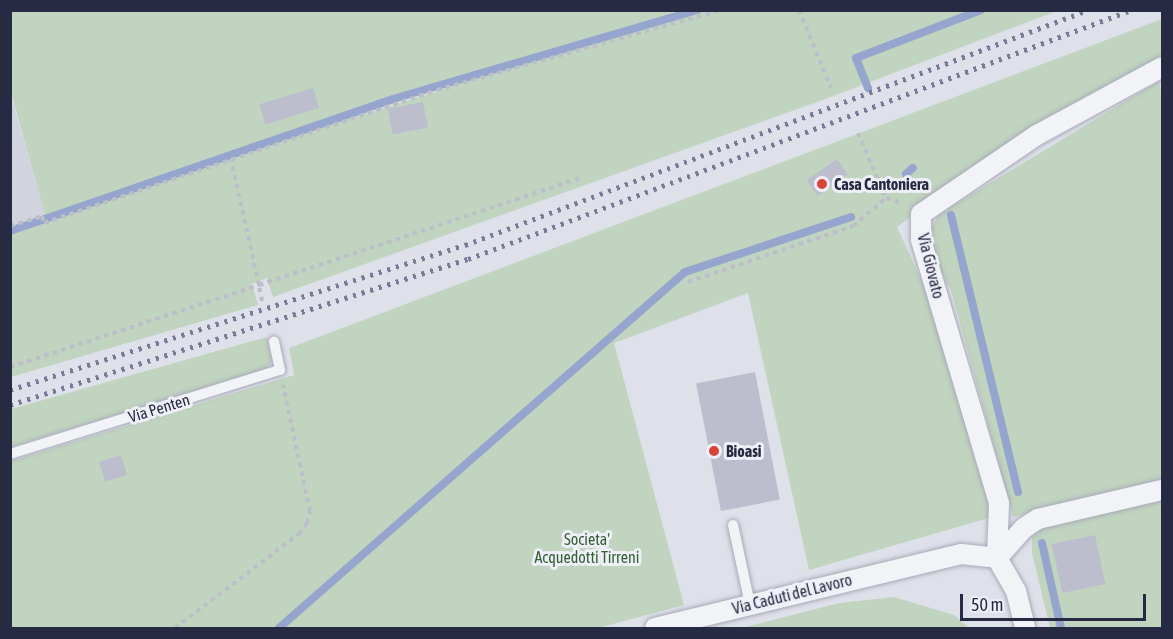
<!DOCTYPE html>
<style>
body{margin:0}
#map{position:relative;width:1173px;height:639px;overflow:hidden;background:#dfe1ea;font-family:"Asap Condensed",sans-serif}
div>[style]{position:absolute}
.built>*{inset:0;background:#d1d3df}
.green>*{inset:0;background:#c0d4bf}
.stream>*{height:8px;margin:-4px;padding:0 4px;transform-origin:4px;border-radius:4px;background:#96a5cd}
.building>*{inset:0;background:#bcbecd;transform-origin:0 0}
.path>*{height:4px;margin-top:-2px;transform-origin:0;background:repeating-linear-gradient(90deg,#bdbfc8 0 4.5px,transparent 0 9px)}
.roads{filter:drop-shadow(0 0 2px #a8aab8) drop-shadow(0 0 2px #a8aab8)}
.lane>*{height:10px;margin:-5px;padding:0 5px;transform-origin:5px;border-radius:5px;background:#f2f3f7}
.street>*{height:20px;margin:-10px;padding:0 10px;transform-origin:10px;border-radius:10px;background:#f2f3f7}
.rail>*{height:4.5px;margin-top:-2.25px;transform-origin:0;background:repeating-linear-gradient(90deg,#777b95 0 3px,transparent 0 9px)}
.dots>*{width:16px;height:16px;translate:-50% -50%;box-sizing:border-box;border:3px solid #eff0f7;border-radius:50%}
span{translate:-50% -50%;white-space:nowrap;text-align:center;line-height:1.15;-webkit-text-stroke:6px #eff0f7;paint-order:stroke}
.poi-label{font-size:16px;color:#262a42;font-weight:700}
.left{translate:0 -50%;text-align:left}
.street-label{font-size:16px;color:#262a42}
.park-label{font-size:16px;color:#325f34}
.frame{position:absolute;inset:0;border:12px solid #262a42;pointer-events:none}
.scale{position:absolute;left:960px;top:594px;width:186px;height:27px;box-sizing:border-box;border:3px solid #262a42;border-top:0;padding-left:8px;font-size:18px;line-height:21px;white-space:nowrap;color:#262a42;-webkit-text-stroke:4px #eff0f7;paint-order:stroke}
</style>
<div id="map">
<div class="built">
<div style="clip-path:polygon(10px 92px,45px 216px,11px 228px,10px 228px)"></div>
</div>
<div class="green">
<div style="clip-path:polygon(evenodd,11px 11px,1057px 11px,828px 98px,273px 297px,267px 278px,252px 284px,258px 305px,11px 377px,10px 235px,44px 223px,45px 216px,11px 92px,11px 11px,504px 68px,438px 91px,358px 116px,358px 115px,504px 68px)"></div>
<div style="clip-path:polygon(1162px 19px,1162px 58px,999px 152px,897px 227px,933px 306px,992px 517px,809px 570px,748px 293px,614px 343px,684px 605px,598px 628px,11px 628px,11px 461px,294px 375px,289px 348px)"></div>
<div style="clip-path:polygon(1159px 81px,1162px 96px,1162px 479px,1013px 517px,951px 290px,935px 262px,929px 232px,939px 214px)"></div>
<div style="clip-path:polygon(267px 337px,272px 361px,266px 369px,11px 447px,11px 409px)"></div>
<div style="clip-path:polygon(1162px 496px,1162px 628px,1050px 628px,1032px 553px,1032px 537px,1042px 525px)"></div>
<div style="clip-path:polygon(894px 597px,954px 615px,969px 628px,741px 628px,839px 603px)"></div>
</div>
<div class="stream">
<div style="left:868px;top:88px;width:32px;rotate:-112deg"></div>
<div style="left:856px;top:58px;width:134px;rotate:-21deg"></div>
<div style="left:906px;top:174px;width:9px;rotate:-41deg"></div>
<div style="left:951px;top:215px;width:285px;rotate:76.4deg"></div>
<div style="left:10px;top:231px;width:405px;rotate:-19deg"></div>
<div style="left:393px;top:99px;width:317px;rotate:-16.3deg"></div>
<div style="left:1042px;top:543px;width:87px;rotate:77.4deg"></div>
<div style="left:279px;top:628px;width:540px;rotate:-41.25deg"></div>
<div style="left:685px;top:272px;width:175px;rotate:-18.3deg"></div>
</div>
<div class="building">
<div style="left:313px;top:88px;width:21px;height:56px;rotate:73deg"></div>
<div style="left:423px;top:102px;width:26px;height:36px;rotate:79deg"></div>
<div style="left:837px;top:159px;width:19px;height:37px;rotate:55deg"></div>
<div style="left:755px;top:372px;width:130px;height:60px;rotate:79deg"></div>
<div style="left:121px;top:455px;width:21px;height:23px;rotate:73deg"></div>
<div style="left:1095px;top:535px;width:50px;height:44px;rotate:78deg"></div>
</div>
<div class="path">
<div style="left:799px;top:10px;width:84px;rotate:67.7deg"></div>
<div style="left:858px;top:133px;width:71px;rotate:66.7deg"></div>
<div style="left:886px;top:198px;width:17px;rotate:17deg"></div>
<div style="left:10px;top:226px;width:34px;rotate:-17deg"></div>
<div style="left:42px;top:216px;width:7px;rotate:74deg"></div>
<div style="left:44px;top:223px;width:415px;rotate:-18.7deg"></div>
<div style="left:437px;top:90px;width:296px;rotate:-15.7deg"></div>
<div style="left:688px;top:282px;width:174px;rotate:-18.7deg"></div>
<div style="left:853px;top:226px;width:43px;rotate:-40.3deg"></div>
<div style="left:262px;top:301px;width:16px;rotate:-101deg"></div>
<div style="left:259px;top:285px;width:339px;rotate:-18.4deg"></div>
<div style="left:10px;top:367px;width:262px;rotate:-18.2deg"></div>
<div style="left:259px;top:285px;width:128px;rotate:-102.6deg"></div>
<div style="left:175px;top:628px;width:156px;rotate:-37.2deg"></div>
<div style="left:299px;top:534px;width:14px;rotate:-54deg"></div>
<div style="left:307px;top:523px;width:12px;rotate:-76deg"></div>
<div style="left:310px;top:511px;width:129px;rotate:-102.1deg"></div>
</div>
<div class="roads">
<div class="lane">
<div style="left:10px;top:454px;width:283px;rotate:-17.3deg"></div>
<div style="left:280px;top:370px;width:29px;rotate:-102deg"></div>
<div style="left:733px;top:525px;width:81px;rotate:77.9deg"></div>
</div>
<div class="street">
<div style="left:997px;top:558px;width:55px;rotate:-87.9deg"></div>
<div style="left:999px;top:503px;width:275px;rotate:-106.5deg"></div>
<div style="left:921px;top:239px;width:25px;rotate:-90deg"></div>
<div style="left:921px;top:214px;width:140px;rotate:-34.3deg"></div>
<div style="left:1037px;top:135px;width:142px;rotate:-28.5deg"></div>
<div style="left:997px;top:558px;width:40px;rotate:-48deg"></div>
<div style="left:1024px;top:528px;width:17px;rotate:-33deg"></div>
<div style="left:1038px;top:519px;width:127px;rotate:-13.2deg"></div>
<div style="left:997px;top:558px;width:38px;rotate:60deg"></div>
<div style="left:1016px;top:591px;width:38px;rotate:76deg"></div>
<div style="left:655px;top:628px;width:315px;rotate:-13.6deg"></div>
<div style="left:961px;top:554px;width:36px;rotate:6deg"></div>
</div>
</div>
<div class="rail">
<div style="left:10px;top:390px;width:478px;rotate:-17.7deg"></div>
<div style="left:465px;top:245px;width:666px;rotate:-20.67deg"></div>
<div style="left:10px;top:405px;width:481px;rotate:-17.7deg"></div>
<div style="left:468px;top:259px;width:708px;rotate:-20.58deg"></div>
</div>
<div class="dots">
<div style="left:822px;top:184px;background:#da4438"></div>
<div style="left:714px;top:451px;background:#da4438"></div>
</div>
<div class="poi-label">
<span class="left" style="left:834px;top:184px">Casa Cantoniera</span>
<span class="left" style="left:726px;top:451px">Bioasi</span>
</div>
<div class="street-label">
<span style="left:931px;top:266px;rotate:76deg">Via Giovato</span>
<span style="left:159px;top:408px;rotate:-17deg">Via Penten</span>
<span style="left:792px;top:594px;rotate:-14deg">Via Caduti del Lavoro</span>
</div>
<div class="park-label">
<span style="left:587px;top:548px">Societa'<br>Acquedotti Tirreni</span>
</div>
<div class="frame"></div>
<div class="scale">50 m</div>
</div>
